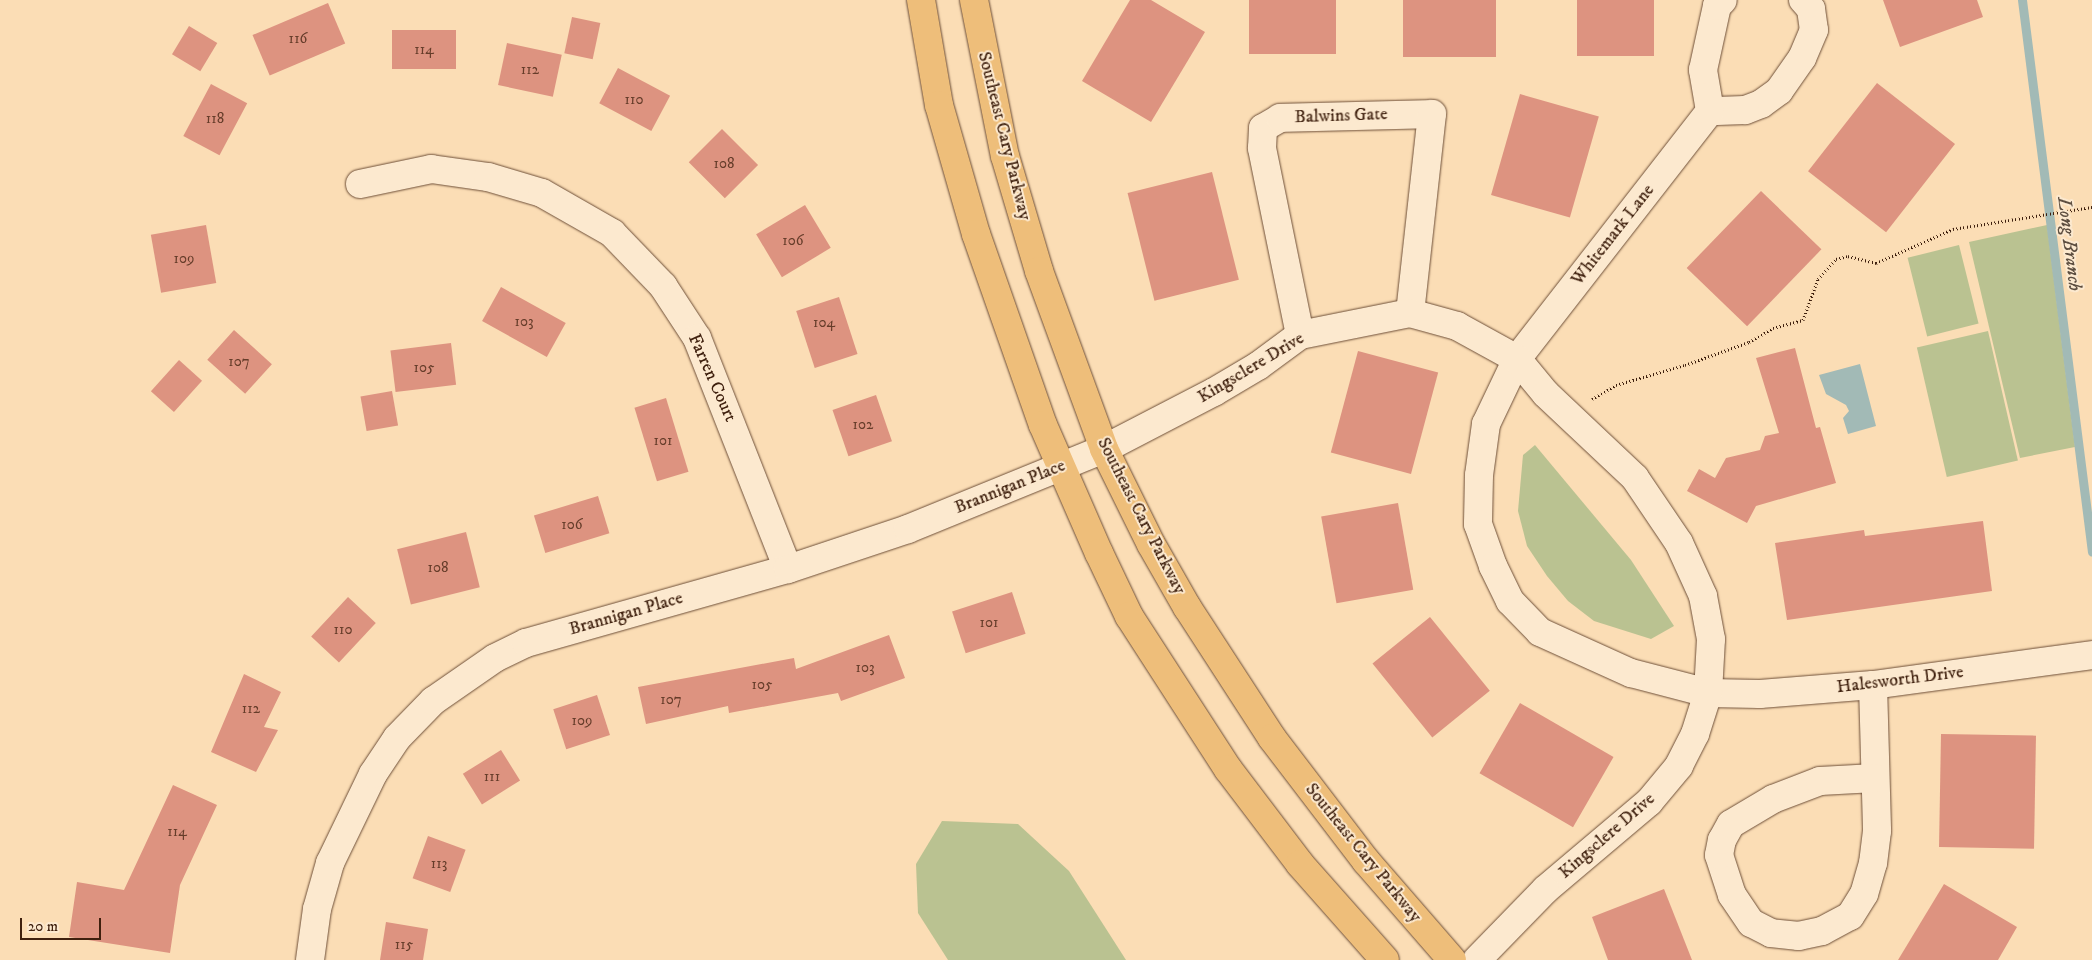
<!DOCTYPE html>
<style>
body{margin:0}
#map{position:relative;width:2092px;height:960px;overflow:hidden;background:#fbddb5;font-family:"IM FELL DW Pica",serif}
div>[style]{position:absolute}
.green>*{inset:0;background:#bac291;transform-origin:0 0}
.water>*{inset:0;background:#a2bab6}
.stream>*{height:9px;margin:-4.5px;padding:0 4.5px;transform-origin:4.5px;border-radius:4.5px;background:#a2bab6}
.building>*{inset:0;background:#dd9380;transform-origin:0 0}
.path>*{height:3px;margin-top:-1.5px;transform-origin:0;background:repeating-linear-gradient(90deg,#3f200e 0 1px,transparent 0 3.5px)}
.roads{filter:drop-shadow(0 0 1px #6e4f38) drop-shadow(0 0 1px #6e4f38)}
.street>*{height:28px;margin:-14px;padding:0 14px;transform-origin:14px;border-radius:14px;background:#fce9cf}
.primary>*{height:28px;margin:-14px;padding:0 14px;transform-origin:14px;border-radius:14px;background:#eebe7a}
span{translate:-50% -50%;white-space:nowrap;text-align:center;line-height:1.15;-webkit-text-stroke:4px #fce9cf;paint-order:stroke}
.number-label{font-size:15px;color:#663d2a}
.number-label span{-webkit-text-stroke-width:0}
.street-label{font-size:18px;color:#3f200e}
.water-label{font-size:19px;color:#5d4e40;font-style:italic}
.scale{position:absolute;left:20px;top:918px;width:81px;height:22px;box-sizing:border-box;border:2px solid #3f200e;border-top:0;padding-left:6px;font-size:15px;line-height:18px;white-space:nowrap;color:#3f200e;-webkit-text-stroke:4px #fce9cf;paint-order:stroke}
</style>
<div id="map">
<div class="green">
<div style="clip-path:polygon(2047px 225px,2075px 447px,2020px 458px,1969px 242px)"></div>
<div style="left:1959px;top:245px;width:81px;height:53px;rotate:76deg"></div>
<div style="left:1988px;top:331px;width:133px;height:73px;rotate:77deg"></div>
<div style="clip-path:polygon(1535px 445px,1631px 560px,1674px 626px,1651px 639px,1594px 621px,1568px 601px,1547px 576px,1527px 546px,1518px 511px,1523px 455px)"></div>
<div style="clip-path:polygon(942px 821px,1018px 824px,1069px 871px,1126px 960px,948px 960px,918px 913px,916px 864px)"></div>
</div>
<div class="water">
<div style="clip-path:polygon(1860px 364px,1876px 426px,1848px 434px,1843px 418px,1849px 411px,1846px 405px,1826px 394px,1819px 375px)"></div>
</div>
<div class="stream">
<div style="left:2022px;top:0;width:556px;rotate:82.77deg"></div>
</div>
<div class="building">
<div style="clip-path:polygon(1130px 0,1151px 0,1205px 32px,1151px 122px,1082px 81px)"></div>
<div style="left:1249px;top:0;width:87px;height:54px"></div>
<div style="left:1403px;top:0;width:93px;height:57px"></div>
<div style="left:1577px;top:0;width:77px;height:56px"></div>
<div style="clip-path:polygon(1883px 0,1977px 0,1983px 17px,1900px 47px)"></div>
<div style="left:328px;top:3px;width:44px;height:82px;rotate:67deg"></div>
<div style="left:572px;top:17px;width:29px;height:37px;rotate:12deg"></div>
<div style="left:189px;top:26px;width:33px;height:33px;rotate:31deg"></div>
<div style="left:392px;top:30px;width:64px;height:39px"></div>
<div style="left:507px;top:43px;width:56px;height:43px;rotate:12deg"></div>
<div style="left:618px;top:68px;width:59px;height:40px;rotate:28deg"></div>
<div style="left:1877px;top:83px;width:99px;height:112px;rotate:38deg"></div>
<div style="left:211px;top:84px;width:41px;height:59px;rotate:28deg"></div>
<div style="left:1520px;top:94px;width:82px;height:105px;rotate:16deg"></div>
<div style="left:722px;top:129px;width:51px;height:47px;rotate:45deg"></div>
<div style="left:1212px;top:172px;width:111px;height:87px;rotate:76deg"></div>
<div style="left:1761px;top:191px;width:84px;height:107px;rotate:44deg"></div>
<div style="left:805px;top:205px;width:50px;height:57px;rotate:59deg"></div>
<div style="left:206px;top:225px;width:59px;height:56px;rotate:80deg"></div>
<div style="left:501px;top:287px;width:74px;height:39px;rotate:29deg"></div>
<div style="left:839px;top:297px;width:60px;height:45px;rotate:72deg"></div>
<div style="left:234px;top:330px;width:51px;height:40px;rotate:42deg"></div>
<div style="left:451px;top:343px;width:42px;height:61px;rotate:83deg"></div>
<div style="clip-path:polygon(1795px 348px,1816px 428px,1820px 427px,1836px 483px,1756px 506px,1747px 523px,1687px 491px,1699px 469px,1715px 478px,1726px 458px,1760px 450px,1765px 436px,1779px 433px,1756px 358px)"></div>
<div style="left:1358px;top:351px;width:83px;height:105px;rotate:15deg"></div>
<div style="left:179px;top:360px;width:31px;height:42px;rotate:42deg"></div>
<div style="left:392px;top:391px;width:35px;height:32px;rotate:80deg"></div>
<div style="left:876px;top:395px;width:49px;height:46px;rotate:71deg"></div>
<div style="left:666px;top:398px;width:77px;height:33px;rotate:73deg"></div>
<div style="left:598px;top:496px;width:39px;height:67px;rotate:73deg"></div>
<div style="left:1398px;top:503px;width:88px;height:78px;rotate:80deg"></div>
<div style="clip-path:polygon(1983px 521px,1992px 591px,1787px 620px,1775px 543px,1864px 530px,1865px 536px)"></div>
<div style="left:466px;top:532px;width:57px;height:71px;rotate:76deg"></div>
<div style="left:1012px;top:592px;width:44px;height:63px;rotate:72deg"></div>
<div style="left:348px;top:597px;width:38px;height:54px;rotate:43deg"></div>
<div style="left:1430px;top:617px;width:95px;height:74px;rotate:51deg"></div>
<div style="clip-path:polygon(889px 635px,905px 678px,841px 701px,838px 693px,729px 713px,728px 706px,646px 724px,638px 687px,794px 658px,796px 669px)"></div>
<div style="clip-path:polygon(244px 674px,281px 692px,264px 727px,278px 730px,256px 772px,211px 752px)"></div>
<div style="left:597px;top:695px;width:42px;height:46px;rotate:72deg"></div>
<div style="left:1520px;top:703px;width:108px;height:81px;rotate:30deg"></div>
<div style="left:1941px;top:734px;width:95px;height:113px;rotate:1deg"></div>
<div style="left:501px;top:750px;width:36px;height:45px;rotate:58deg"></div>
<div style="clip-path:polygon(173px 785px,217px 805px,180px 885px,170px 953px,69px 937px,77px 882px,124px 890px)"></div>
<div style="left:428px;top:836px;width:40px;height:45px;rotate:20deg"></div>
<div style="clip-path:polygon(1944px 884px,2017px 927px,1998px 960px,1898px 960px)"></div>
<div style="clip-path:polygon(1664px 889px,1692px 960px,1608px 960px,1592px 917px)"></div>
<div style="clip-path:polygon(386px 922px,428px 929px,423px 960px,380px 960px)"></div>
</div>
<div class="path">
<div style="left:1592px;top:399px;width:28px;rotate:-30deg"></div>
<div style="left:1616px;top:385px;width:72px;rotate:-16.2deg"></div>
<div style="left:1685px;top:365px;width:68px;rotate:-19.8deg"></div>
<div style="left:1749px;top:342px;width:28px;rotate:-30deg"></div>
<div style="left:1773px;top:328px;width:31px;rotate:-15deg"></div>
<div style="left:1803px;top:320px;width:44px;rotate:-69.9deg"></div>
<div style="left:1818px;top:279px;width:27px;rotate:-48deg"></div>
<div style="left:1836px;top:259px;width:12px;rotate:-14deg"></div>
<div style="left:1848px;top:256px;width:29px;rotate:14deg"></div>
<div style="left:1876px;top:263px;width:84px;rotate:-23.8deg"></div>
<div style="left:1953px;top:229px;width:141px;rotate:-9deg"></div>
</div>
<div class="roads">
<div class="street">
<div style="left:1803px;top:0;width:12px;rotate:48deg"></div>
<div style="left:1811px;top:9px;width:21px;rotate:82deg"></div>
<div style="left:1814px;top:30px;width:30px;rotate:113deg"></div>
<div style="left:1802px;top:58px;width:40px;rotate:124.9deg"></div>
<div style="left:1779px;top:91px;width:22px;rotate:144deg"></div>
<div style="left:1761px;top:104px;width:17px;rotate:159deg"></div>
<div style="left:1745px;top:110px;width:35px;rotate:178deg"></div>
<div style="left:1710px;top:111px;width:314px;rotate:127.9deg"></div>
<div style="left:1517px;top:359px;width:72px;rotate:115.5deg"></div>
<div style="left:1486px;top:424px;width:51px;rotate:97.8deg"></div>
<div style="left:1479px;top:475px;width:49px;rotate:91.2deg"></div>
<div style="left:1478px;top:524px;width:45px;rotate:70.3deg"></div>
<div style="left:1493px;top:566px;width:39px;rotate:64deg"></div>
<div style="left:1510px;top:601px;width:43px;rotate:45.9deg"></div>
<div style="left:1540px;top:632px;width:100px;rotate:24.3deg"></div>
<div style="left:1631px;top:673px;width:80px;rotate:14.6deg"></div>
<div style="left:1708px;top:693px;width:52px;rotate:1.1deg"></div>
<div style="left:1760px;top:694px;width:113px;rotate:-4.6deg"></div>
<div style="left:1873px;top:685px;width:221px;rotate:-7.8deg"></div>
<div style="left:1710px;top:111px;width:42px;rotate:-99.7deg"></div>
<div style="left:1703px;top:70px;width:66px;rotate:-77.7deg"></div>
<div style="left:1717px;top:6px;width:8px;rotate:-45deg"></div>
<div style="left:360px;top:184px;width:73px;rotate:-11.9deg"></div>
<div style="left:431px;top:169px;width:58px;rotate:8deg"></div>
<div style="left:488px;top:177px;width:56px;rotate:16.5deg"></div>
<div style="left:542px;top:193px;width:81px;rotate:29.7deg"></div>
<div style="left:612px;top:233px;width:74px;rotate:46.1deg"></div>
<div style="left:663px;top:286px;width:62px;rotate:56.8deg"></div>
<div style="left:697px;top:338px;width:248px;rotate:68.5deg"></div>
<div style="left:1300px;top:335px;width:191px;rotate:-101.5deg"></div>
<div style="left:1262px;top:148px;width:20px;rotate:-87deg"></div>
<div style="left:1263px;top:128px;width:20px;rotate:-30deg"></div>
<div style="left:1280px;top:118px;width:152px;rotate:-1.5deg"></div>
<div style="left:1432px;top:114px;width:200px;rotate:96.3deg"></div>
<div style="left:1873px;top:685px;width:146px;rotate:88.4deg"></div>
<div style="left:1877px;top:831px;width:32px;rotate:97deg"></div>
<div style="left:1873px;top:863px;width:32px;rotate:106deg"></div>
<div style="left:1864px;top:894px;width:26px;rotate:122deg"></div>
<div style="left:1850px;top:916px;width:32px;rotate:152deg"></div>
<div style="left:1822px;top:931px;width:24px;rotate:168deg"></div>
<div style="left:1799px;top:936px;width:28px;rotate:-174deg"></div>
<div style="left:1771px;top:933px;width:22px;rotate:-153deg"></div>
<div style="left:1751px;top:923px;width:34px;rotate:-124deg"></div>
<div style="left:1732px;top:895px;width:42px;rotate:-108deg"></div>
<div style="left:1719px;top:855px;width:15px;rotate:-79deg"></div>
<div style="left:1722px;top:840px;width:18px;rotate:-61deg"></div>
<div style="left:1731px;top:824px;width:49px;rotate:-30.8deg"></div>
<div style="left:1773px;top:799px;width:50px;rotate:-21deg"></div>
<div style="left:1820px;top:781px;width:55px;rotate:-3.1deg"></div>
<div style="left:310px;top:960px;width:51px;rotate:-82.2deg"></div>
<div style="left:317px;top:909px;width:48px;rotate:-74.2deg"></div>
<div style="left:330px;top:863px;width:99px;rotate:-64.2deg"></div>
<div style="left:373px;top:774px;width:43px;rotate:-56.3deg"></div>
<div style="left:397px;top:738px;width:52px;rotate:-45.8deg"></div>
<div style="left:433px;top:701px;width:75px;rotate:-34.7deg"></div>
<div style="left:495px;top:658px;width:34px;rotate:-26deg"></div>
<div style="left:526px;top:643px;width:272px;rotate:-15.8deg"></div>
<div style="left:788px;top:569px;width:126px;rotate:-18.4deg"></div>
<div style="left:908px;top:529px;width:212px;rotate:-22.2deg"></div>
<div style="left:1104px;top:449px;width:124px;rotate:-27.4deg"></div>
<div style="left:1214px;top:392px;width:51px;rotate:-30.6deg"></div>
<div style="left:1258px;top:366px;width:52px;rotate:-36.4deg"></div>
<div style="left:1300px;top:335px;width:112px;rotate:-11.3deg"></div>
<div style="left:1410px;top:313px;width:49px;rotate:15.5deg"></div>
<div style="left:1457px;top:326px;width:68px;rotate:28.8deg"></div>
<div style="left:1517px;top:359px;width:45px;rotate:50.4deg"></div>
<div style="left:1546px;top:394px;width:122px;rotate:43.3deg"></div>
<div style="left:1635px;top:478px;width:78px;rotate:55.9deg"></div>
<div style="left:1679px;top:543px;width:58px;rotate:65.6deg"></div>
<div style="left:1703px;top:596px;width:44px;rotate:79.5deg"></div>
<div style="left:1711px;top:639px;width:54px;rotate:93.2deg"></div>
<div style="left:1708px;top:693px;width:43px;rotate:107.6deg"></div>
<div style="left:1695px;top:734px;width:36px;rotate:117deg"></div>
<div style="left:1679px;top:766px;width:47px;rotate:129.8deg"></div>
<div style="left:1649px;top:802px;width:136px;rotate:139.8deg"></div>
<div style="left:1545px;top:890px;width:98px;rotate:134.2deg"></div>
</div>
<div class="primary">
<div style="left:921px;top:0;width:107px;rotate:80.3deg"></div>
<div style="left:939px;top:105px;width:134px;rotate:74deg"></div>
<div style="left:976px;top:234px;width:202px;rotate:70.7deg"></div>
<div style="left:1043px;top:425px;width:140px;rotate:66.4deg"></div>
<div style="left:1099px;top:553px;width:70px;rotate:64.5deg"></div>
<div style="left:1129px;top:616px;width:182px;rotate:57.1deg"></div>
<div style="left:1228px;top:769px;width:119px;rotate:52.8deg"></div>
<div style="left:1300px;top:864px;width:128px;rotate:48.5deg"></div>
<div style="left:974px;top:0;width:159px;rotate:78.8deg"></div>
<div style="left:1005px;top:156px;width:120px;rotate:73.5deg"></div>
<div style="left:1039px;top:271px;width:189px;rotate:69.9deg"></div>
<div style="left:1104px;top:449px;width:106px;rotate:63.7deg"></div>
<div style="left:1151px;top:544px;width:73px;rotate:60.3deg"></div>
<div style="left:1187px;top:607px;width:156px;rotate:57deg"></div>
<div style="left:1272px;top:738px;width:155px;rotate:52.6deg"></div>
<div style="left:1366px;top:861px;width:131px;rotate:49deg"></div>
</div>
</div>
<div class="number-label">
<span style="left:298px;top:39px">116</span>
<span style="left:424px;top:50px">114</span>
<span style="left:530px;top:70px">112</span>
<span style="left:634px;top:100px">110</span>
<span style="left:215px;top:119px">118</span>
<span style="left:724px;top:164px">108</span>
<span style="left:793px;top:241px">106</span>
<span style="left:184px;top:259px">109</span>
<span style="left:524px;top:322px">103</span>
<span style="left:824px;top:323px">104</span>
<span style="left:239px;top:362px">107</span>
<span style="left:424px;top:368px">105</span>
<span style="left:863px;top:425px">102</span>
<span style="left:663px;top:441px">101</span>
<span style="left:572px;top:525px">106</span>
<span style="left:438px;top:568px">108</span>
<span style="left:989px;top:623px">101</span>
<span style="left:343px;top:630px">110</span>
<span style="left:865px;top:668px">103</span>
<span style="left:762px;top:685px">105</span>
<span style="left:671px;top:700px">107</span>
<span style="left:251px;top:709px">112</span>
<span style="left:582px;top:721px">109</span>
<span style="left:492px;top:777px">111</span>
<span style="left:177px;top:832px">114</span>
<span style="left:439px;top:864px">113</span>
<span style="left:404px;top:945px">115</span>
</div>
<div class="street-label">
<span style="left:1341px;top:116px;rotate:-2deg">Balwins Gate</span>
<span style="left:1004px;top:136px;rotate:76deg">Southeast Cary Parkway</span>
<span style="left:1613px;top:235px;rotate:-52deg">Whitemark Lane</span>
<span style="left:1251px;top:368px;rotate:-31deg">Kingsclere Drive</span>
<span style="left:712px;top:378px;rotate:66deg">Farren Court</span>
<span style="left:1010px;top:487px;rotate:-22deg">Brannigan Place</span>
<span style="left:1141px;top:516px;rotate:63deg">Southeast Cary Parkway</span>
<span style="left:626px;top:614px;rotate:-16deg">Brannigan Place</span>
<span style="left:1900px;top:680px;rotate:-7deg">Halesworth Drive</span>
<span style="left:1607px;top:836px;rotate:-41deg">Kingsclere Drive</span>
<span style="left:1363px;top:853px;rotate:51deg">Southeast Cary Parkway</span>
</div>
<div class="water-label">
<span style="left:2069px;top:244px;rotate:83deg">Long Branch</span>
</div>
<div class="scale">20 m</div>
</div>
